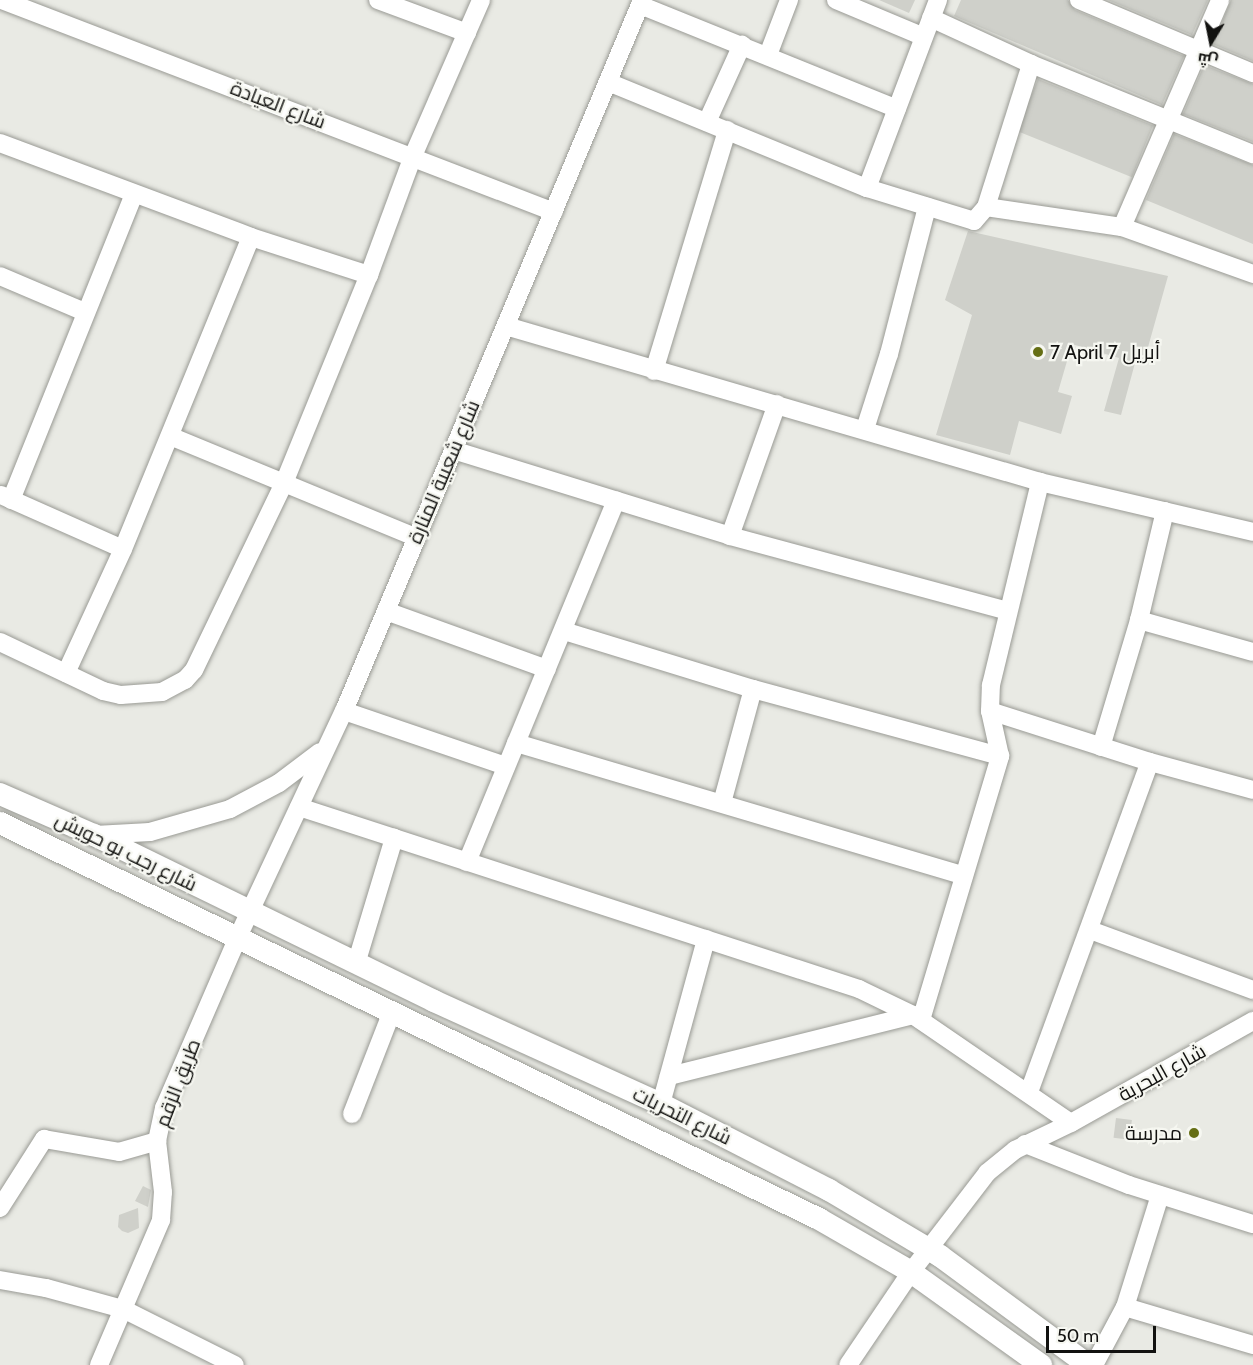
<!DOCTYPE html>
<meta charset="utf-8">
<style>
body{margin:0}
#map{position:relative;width:1253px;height:1365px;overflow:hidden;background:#e9eae4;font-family:Cabin,Cairo,sans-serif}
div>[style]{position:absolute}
.building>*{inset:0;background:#cfd0ca;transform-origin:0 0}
.roads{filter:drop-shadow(0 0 2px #999a94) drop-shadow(0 0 2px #999a94)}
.minor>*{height:18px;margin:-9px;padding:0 9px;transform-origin:9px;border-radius:9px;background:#fff}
.major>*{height:22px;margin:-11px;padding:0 11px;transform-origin:11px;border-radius:11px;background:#fff}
.dots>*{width:16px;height:16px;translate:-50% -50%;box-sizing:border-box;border:3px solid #f6f7f1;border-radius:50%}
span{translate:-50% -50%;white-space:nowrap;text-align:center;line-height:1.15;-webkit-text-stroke:4.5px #f6f7f1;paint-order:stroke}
.street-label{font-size:20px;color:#121210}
.poi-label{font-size:20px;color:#121210}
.left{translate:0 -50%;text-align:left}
.right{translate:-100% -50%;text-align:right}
.north{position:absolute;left:1181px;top:12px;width:60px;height:60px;-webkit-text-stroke:4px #f6f7f1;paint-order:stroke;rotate:190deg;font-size:16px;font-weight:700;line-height:24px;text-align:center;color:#121210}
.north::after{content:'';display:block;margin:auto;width:21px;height:27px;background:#121210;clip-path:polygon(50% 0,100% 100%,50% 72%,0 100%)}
.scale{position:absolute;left:1046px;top:1326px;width:110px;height:27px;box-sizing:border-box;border:3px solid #121210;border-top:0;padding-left:8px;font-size:18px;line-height:21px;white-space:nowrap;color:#121210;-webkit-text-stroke:4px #f6f7f1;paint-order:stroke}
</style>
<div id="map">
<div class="building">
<div style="clip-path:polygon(879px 0,915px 0,909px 13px)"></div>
<div style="clip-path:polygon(961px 0,1068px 0,1075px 10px,1184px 56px,1162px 105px,954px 16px)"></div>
<div style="clip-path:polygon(1108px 0,1208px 0,1192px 35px)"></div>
<div style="clip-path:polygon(1231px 0,1253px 0,1253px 61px,1213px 44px)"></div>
<div style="clip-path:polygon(1204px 65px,1253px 84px,1253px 142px,1183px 114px)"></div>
<div style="left:1038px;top:79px;width:124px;height:56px;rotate:22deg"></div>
<div style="clip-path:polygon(1174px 134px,1253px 165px,1253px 244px,1146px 200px)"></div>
<div style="clip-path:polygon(968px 231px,1168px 276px,1143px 365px,1135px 363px,1121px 415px,1104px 411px,1119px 358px,1072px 344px,1058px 392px,1072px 396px,1061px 434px,1019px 421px,1010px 455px,936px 435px,972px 315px,945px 300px)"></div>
<div style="left:1116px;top:1118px;width:16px;height:20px;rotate:7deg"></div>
<div style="clip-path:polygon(143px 1186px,151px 1190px,148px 1207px,135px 1201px)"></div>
<div style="clip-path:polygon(138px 1208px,139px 1228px,128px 1233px,122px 1231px,118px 1227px,119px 1215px)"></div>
</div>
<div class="roads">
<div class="minor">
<div style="left:2px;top:0;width:591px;rotate:21.01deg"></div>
<div style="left:378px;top:0;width:95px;rotate:20.3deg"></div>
<div style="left:836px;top:0;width:95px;rotate:22.8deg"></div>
<div style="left:1079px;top:0;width:189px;rotate:22.8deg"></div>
<div style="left:640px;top:5px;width:277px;rotate:22deg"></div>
<div style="left:931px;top:18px;width:110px;rotate:24.7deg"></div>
<div style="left:1031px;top:64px;width:240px;rotate:22.1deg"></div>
<div style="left:768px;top:55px;width:59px;rotate:-69.1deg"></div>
<div style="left:608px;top:82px;width:280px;rotate:22.3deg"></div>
<div style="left:867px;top:188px;width:112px;rotate:17.1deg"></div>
<div style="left:974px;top:221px;width:18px;rotate:-49deg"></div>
<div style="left:986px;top:207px;width:150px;rotate:-72.5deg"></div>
<div style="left:707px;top:122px;width:85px;rotate:-65.6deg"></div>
<div style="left:0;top:143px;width:268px;rotate:20.5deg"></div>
<div style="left:251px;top:237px;width:124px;rotate:17.9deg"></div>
<div style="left:867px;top:188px;width:201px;rotate:-69.3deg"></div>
<div style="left:986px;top:207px;width:137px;rotate:8.4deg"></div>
<div style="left:1122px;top:227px;width:139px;rotate:19.7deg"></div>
<div style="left:1122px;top:227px;width:247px;rotate:-66.6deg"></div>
<div style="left:0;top:276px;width:92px;rotate:23deg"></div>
<div style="left:506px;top:326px;width:556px;rotate:16.28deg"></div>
<div style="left:1040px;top:482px;width:219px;rotate:13.2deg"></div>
<div style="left:654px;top:371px;width:252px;rotate:-73.1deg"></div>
<div style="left:865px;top:429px;width:79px;rotate:-72.3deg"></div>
<div style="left:889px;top:354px;width:152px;rotate:-75.5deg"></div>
<div style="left:170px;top:436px;width:267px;rotate:22.4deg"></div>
<div style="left:453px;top:450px;width:290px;rotate:17.2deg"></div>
<div style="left:730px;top:536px;width:288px;rotate:15.1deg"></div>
<div style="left:1px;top:495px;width:133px;rotate:23.9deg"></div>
<div style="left:11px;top:500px;width:330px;rotate:-68.1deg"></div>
<div style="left:730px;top:536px;width:140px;rotate:-70.4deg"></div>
<div style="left:386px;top:611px;width:171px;rotate:19.8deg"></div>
<div style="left:1139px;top:620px;width:118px;rotate:15.7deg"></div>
<div style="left:564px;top:631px;width:198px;rotate:17.1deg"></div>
<div style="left:753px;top:689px;width:256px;rotate:15.2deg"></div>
<div style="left:0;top:642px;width:114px;rotate:25.4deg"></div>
<div style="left:103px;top:691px;width:18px;rotate:13deg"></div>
<div style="left:121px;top:695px;width:41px;rotate:-4.2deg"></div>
<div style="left:162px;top:692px;width:26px;rotate:-28deg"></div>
<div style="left:185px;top:680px;width:13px;rotate:-48deg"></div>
<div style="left:194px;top:670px;width:208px;rotate:-64.3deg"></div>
<div style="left:284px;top:483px;width:225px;rotate:-67.8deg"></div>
<div style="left:369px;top:275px;width:127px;rotate:-69.7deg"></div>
<div style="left:413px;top:156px;width:170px;rotate:-66.4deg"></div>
<div style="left:66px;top:673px;width:136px;rotate:-65.3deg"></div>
<div style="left:123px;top:549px;width:337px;rotate:-67.7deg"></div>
<div style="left:344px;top:711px;width:171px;rotate:18.8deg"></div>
<div style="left:990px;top:711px;width:168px;rotate:17.7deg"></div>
<div style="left:1150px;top:762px;width:107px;rotate:15.2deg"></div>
<div style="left:516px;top:743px;width:467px;rotate:16.5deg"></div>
<div style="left:1101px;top:747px;width:133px;rotate:-73.3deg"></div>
<div style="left:1139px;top:620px;width:112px;rotate:-76.6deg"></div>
<div style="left:722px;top:803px;width:118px;rotate:-74.8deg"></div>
<div style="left:299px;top:807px;width:589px;rotate:18deg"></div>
<div style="left:859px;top:989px;width:60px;rotate:25.7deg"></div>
<div style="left:913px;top:1015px;width:191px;rotate:34.4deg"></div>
<div style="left:1071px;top:1123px;width:62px;rotate:154.3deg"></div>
<div style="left:1015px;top:1150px;width:36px;rotate:141deg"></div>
<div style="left:987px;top:1173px;width:125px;rotate:127.5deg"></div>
<div style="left:911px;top:1272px;width:112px;rotate:124.1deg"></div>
<div style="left:95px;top:835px;width:55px;rotate:-3.1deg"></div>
<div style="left:150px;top:832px;width:83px;rotate:-16deg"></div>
<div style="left:230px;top:809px;width:55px;rotate:-28deg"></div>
<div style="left:279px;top:783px;width:51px;rotate:-37.1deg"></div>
<div style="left:467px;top:862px;width:391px;rotate:-67.6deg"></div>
<div style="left:1090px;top:930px;width:174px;rotate:20.2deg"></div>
<div style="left:356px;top:964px;width:132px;rotate:-73.2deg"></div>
<div style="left:921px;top:1020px;width:276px;rotate:-73.3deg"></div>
<div style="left:1000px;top:756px;width:46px;rotate:-102.5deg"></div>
<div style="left:990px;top:711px;width:26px;rotate:-88deg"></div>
<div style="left:991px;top:685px;width:209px;rotate:-76.4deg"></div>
<div style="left:669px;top:1076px;width:252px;rotate:-14deg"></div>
<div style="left:1029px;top:1092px;width:351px;rotate:-69.9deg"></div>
<div style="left:661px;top:1104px;width:171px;rotate:-74.7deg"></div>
<div style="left:352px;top:1114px;width:107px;rotate:-68.7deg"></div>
<div style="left:1071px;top:1123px;width:209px;rotate:-29.3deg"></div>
<div style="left:1025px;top:1144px;width:112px;rotate:21.5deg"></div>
<div style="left:1129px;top:1185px;width:130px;rotate:17.5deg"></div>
<div style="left:0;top:1208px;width:82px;rotate:-57.5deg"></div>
<div style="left:44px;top:1139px;width:76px;rotate:9.8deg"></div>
<div style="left:119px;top:1152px;width:40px;rotate:-16deg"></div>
<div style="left:0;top:1280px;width:47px;rotate:9.9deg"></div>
<div style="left:46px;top:1288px;width:80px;rotate:15.3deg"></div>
<div style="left:123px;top:1309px;width:125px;rotate:26.6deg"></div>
<div style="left:1125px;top:1307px;width:134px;rotate:16.5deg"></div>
<div style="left:99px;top:1365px;width:158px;rotate:-66.8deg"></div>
<div style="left:161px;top:1220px;width:28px;rotate:-86deg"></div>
<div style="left:163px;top:1192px;width:51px;rotate:-96.7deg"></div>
<div style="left:157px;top:1141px;width:34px;rotate:-78deg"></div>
<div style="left:164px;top:1108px;width:184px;rotate:-66.6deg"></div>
<div style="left:237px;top:939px;width:252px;rotate:-64.9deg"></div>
<div style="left:344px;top:711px;width:771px;rotate:-67.26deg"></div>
<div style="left:1094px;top:1365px;width:66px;rotate:-61.9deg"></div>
<div style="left:1125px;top:1307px;width:117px;rotate:-72.6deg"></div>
</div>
<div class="major">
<div style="left:0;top:794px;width:103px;rotate:23.6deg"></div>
<div style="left:94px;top:835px;width:378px;rotate:26deg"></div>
<div style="left:434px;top:1001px;width:249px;rotate:24.4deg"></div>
<div style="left:661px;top:1104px;width:189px;rotate:27.1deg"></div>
<div style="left:829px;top:1190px;width:129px;rotate:30.7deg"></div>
<div style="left:940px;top:1256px;width:184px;rotate:36.4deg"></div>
<div style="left:0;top:823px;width:910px;rotate:25.8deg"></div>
<div style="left:819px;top:1219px;width:106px;rotate:29.9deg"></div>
<div style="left:911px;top:1272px;width:160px;rotate:35.6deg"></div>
</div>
</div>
<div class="dots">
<div style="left:1038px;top:352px;background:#656e14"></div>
<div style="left:1194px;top:1133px;background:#656e14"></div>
</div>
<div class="street-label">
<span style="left:278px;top:105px;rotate:21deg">شارع العيادة</span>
<span style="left:444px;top:472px;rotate:-67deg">شارع شعبية المنارة</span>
<span style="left:126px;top:852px;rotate:26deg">شارع رجب بو حويش</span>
<span style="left:1162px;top:1073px;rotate:-29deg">شارع البحرية</span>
<span style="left:178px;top:1083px;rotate:-69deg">طريق الزقم</span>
<span style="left:682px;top:1116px;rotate:26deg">شارع التحريات</span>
</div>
<div class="poi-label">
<span class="left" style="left:1050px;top:352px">7 April 7 أبريل</span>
<span class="right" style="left:1182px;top:1133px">مدرسة</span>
</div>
<div class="north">ش</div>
<div class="scale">50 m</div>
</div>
